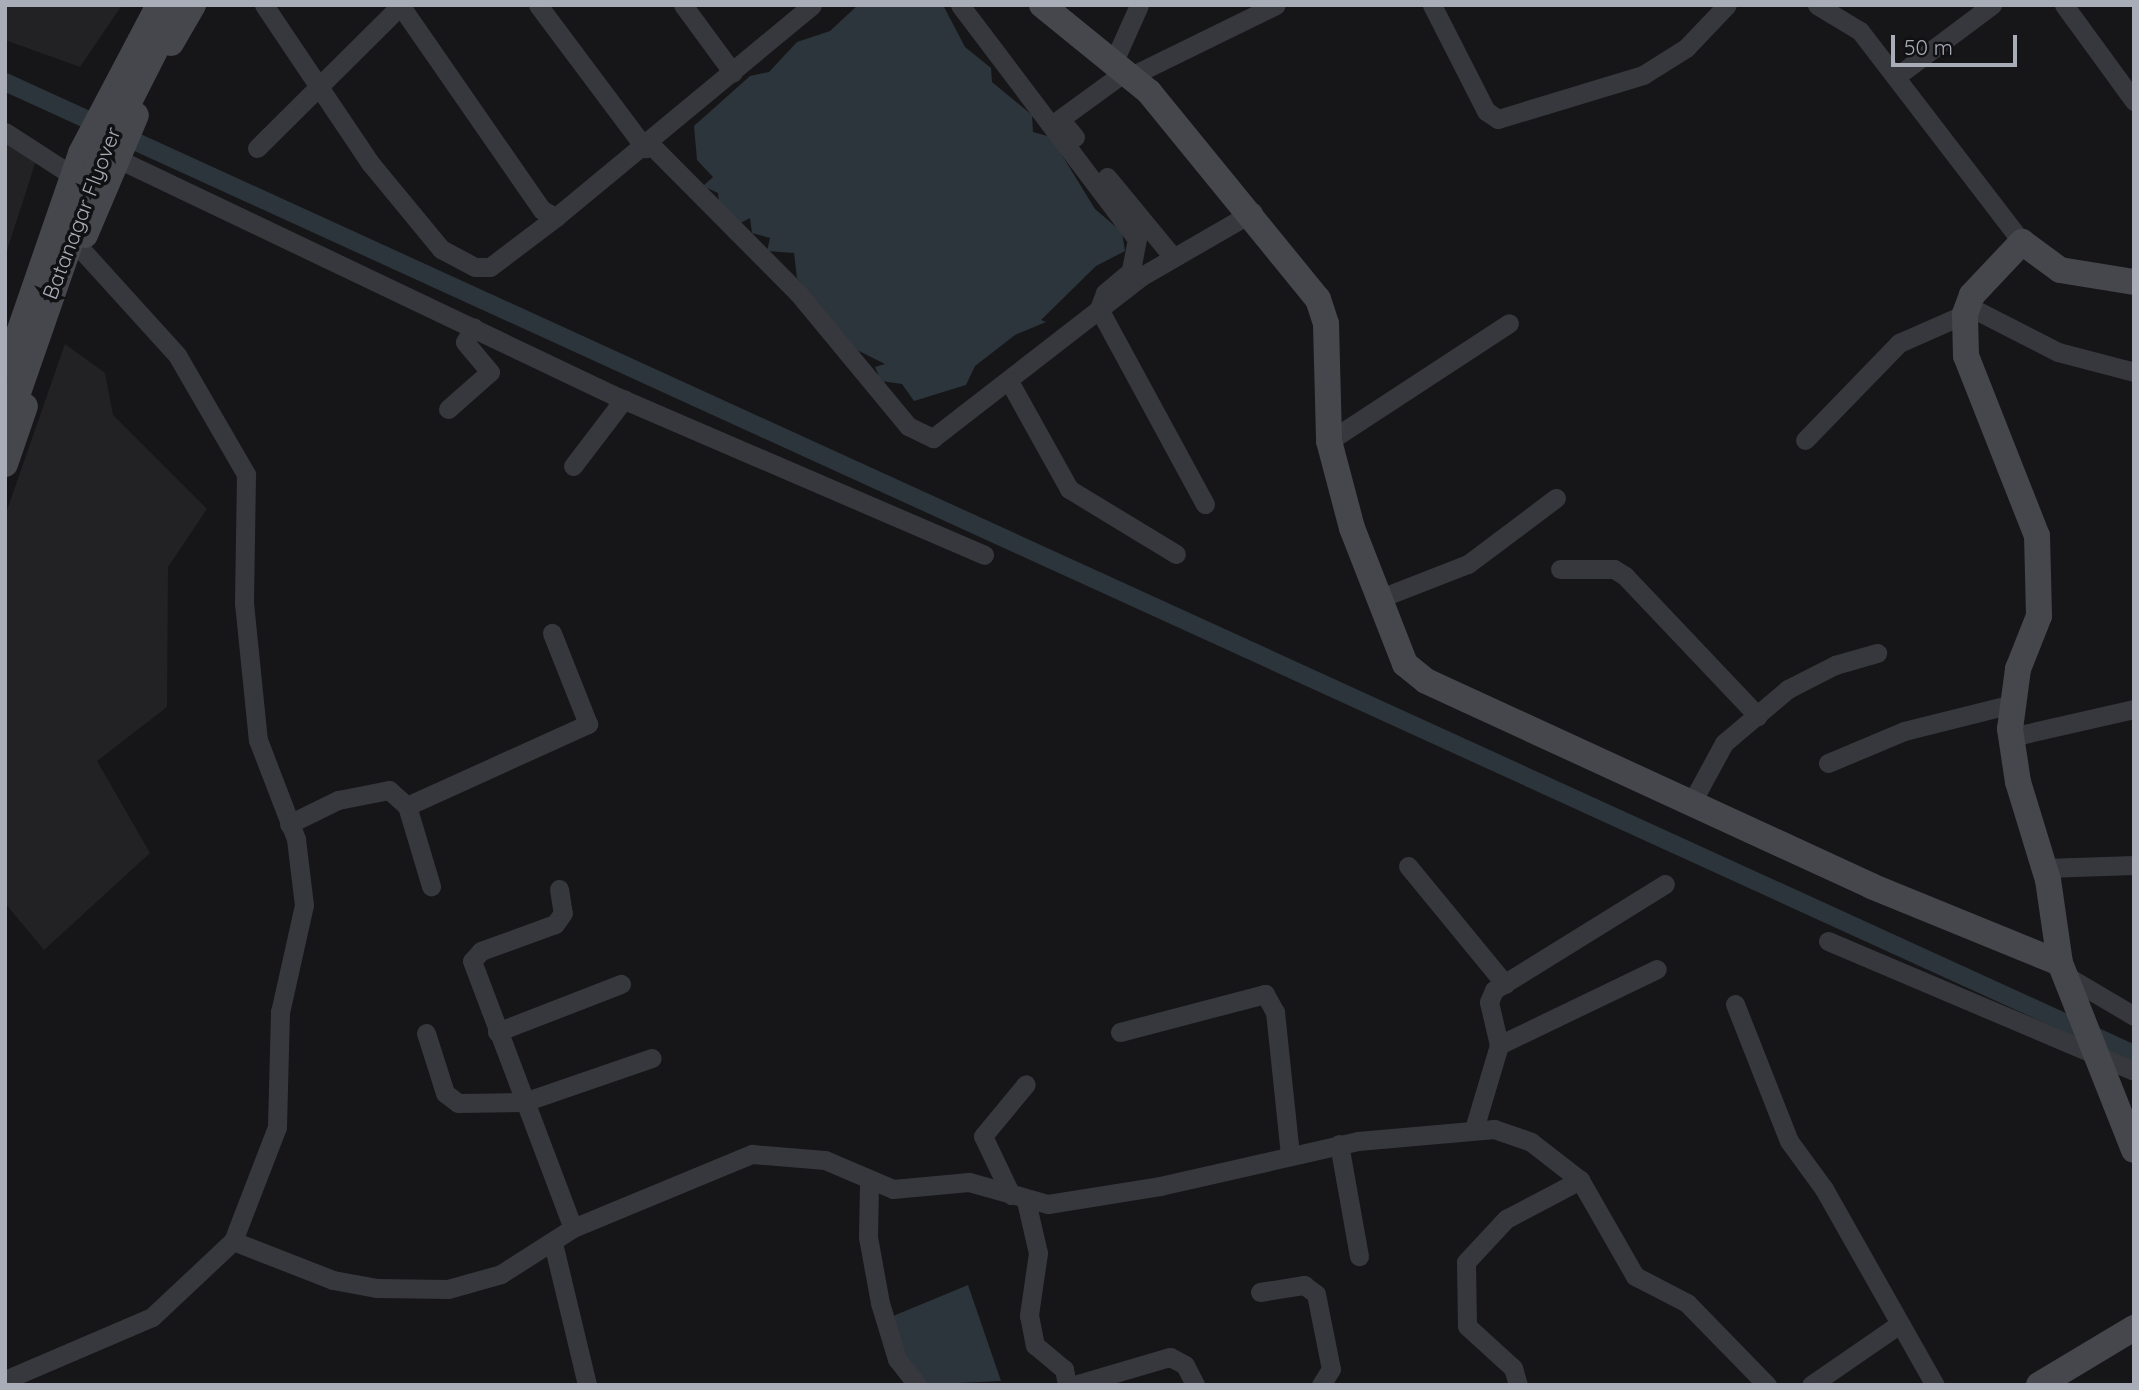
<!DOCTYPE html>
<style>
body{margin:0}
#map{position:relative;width:2139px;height:1390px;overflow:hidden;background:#161618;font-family:Quicksand,sans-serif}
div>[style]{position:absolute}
.built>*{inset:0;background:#222225}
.water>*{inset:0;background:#2c353c}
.canal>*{height:18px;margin:-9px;padding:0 9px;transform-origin:9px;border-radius:9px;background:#2c353c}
.street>*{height:19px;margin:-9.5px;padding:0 9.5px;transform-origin:9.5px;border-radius:9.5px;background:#37383d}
.secondary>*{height:26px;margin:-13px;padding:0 13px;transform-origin:13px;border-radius:13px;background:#45474d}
.secondary-bridge>*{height:26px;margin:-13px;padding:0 13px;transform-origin:13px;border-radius:13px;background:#45474d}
span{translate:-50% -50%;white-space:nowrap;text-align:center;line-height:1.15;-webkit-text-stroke:7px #111113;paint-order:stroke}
.street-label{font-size:21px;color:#a8adb8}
.frame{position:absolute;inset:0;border:7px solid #a8adb8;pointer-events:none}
.scale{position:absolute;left:1891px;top:35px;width:126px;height:32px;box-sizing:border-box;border:4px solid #a8adb8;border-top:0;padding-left:9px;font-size:21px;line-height:24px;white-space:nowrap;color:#a8adb8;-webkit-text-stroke:5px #111113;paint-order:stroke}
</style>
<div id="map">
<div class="built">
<div style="clip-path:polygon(5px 5px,122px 5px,80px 67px,5px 40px)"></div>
<div style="clip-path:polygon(5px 128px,41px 145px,5px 257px)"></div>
<div style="clip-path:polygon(65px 344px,105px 373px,113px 415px,207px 509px,168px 567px,167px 707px,97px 761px,150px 853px,44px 950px,5px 903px,5px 516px)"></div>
</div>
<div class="water">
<div style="clip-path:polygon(858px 5px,943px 5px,965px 47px,991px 68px,992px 82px,1032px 115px,1033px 132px,1062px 140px,1060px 152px,1095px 209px,1122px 232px,1125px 251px,1096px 266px,1041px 320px,1046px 322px,1015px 335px,975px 366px,966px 385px,914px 401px,902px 384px,881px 381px,875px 367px,885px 364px,857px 350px,797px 278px,794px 253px,767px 251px,770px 238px,752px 233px,750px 218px,731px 228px,721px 221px,718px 193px,703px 186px,713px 177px,697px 160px,694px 126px,750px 76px,769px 72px,797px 42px,830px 31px)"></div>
<div style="clip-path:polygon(968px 1285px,1001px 1381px,915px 1385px,881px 1321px)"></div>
</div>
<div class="canal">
<div style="left:5px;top:82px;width:2340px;rotate:24.54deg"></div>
</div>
<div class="street">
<div style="left:264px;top:5px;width:192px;rotate:56.1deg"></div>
<div style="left:371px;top:164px;width:110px;rotate:50.5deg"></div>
<div style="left:441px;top:249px;width:38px;rotate:28deg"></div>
<div style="left:475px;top:267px;width:15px"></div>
<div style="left:490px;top:267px;width:83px;rotate:-37.1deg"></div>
<div style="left:400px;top:5px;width:249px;rotate:55.3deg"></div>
<div style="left:542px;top:210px;width:16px;rotate:27deg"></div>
<div style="left:556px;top:217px;width:332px;rotate:-39.6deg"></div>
<div style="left:538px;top:5px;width:179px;rotate:53.2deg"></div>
<div style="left:683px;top:5px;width:84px;rotate:53.7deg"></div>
<div style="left:960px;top:5px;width:293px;rotate:52.9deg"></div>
<div style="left:1137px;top:239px;width:33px;rotate:101deg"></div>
<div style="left:1131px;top:271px;width:34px;rotate:140deg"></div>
<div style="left:1105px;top:293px;width:17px;rotate:111deg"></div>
<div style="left:1099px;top:309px;width:222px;rotate:61.5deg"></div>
<div style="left:1432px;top:5px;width:119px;rotate:63deg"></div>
<div style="left:1486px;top:111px;width:14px;rotate:34deg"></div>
<div style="left:1498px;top:119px;width:152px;rotate:-16.9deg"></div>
<div style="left:1643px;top:75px;width:51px;rotate:-32.1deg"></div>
<div style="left:1686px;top:48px;width:59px;rotate:-46.4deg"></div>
<div style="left:1817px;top:5px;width:50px;rotate:31.2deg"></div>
<div style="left:1860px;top:31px;width:266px;rotate:52.5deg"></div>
<div style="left:2064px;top:5px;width:119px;rotate:53.9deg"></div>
<div style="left:1114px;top:61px;width:61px;rotate:-65.9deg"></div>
<div style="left:1131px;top:76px;width:161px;rotate:-26.1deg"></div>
<div style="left:1897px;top:76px;width:119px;rotate:-36.8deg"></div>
<div style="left:5px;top:132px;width:94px;rotate:32.8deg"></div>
<div style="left:1075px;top:137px;width:23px;rotate:-130deg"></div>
<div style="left:1060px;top:119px;width:82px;rotate:-36deg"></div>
<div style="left:650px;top:144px;width:210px;rotate:45.2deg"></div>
<div style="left:798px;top:293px;width:173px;rotate:50.4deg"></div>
<div style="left:908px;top:426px;width:28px;rotate:26deg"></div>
<div style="left:933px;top:438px;width:264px;rotate:-37.8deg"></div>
<div style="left:1142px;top:276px;width:128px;rotate:-30deg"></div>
<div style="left:257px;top:148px;width:203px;rotate:-44.8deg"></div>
<div style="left:116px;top:158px;width:551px;rotate:25.49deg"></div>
<div style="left:613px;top:395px;width:404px;rotate:23.3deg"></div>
<div style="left:1107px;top:177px;width:104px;rotate:50.5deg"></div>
<div style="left:80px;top:248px;width:144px;rotate:47.8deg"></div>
<div style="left:177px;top:355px;width:138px;rotate:59.9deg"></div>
<div style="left:246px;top:474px;width:129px;rotate:90.9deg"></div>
<div style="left:244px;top:603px;width:138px;rotate:84.2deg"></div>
<div style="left:258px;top:740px;width:106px;rotate:69deg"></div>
<div style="left:296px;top:839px;width:66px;rotate:83.1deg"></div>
<div style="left:304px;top:905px;width:110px;rotate:102.6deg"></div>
<div style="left:280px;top:1012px;width:115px;rotate:91.5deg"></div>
<div style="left:277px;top:1127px;width:122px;rotate:111.1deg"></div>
<div style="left:1968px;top:306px;width:101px;rotate:27.1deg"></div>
<div style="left:2058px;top:352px;width:79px;rotate:14.7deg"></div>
<div style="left:1009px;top:381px;width:124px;rotate:60.9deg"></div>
<div style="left:1069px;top:489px;width:125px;rotate:31.3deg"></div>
<div style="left:448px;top:409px;width:56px;rotate:-41.4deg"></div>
<div style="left:490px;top:372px;width:39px;rotate:-130deg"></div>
<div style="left:465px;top:342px;width:17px;rotate:-59deg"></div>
<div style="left:1805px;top:440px;width:135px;rotate:-45.9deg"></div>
<div style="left:1899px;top:343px;width:72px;rotate:-23.7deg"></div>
<div style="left:1329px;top:441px;width:215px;rotate:-33.2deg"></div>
<div style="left:573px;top:466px;width:84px;rotate:-52.7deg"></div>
<div style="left:1560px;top:569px;width:54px"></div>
<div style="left:1614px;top:569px;width:13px;rotate:32deg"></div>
<div style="left:1625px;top:576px;width:193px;rotate:46.5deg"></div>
<div style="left:1378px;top:599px;width:97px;rotate:-21.3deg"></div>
<div style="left:1468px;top:564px;width:110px;rotate:-36.9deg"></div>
<div style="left:2011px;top:737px;width:126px;rotate:-12.8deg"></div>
<div style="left:1828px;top:763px;width:82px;rotate:-22.8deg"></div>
<div style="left:1904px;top:731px;width:111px;rotate:-14deg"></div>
<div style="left:1692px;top:802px;width:67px;rotate:-61.5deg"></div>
<div style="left:1724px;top:743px;width:84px;rotate:-40.2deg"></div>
<div style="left:1788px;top:689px;width:53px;rotate:-27.1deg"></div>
<div style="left:1835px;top:665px;width:44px;rotate:-15.9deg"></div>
<div style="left:407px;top:806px;width:199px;rotate:-24.4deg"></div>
<div style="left:588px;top:724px;width:98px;rotate:-111.6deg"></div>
<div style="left:289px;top:824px;width:55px;rotate:-26.1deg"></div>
<div style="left:338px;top:800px;width:52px;rotate:-11.1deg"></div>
<div style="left:389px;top:790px;width:24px;rotate:42deg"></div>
<div style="left:407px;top:806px;width:84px;rotate:73.3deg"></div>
<div style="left:1408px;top:866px;width:153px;rotate:50.6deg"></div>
<div style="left:2045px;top:868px;width:89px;rotate:-1.9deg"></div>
<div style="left:559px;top:889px;width:24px;rotate:81deg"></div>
<div style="left:563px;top:913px;width:14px;rotate:126deg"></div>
<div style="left:555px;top:924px;width:79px;rotate:160deg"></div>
<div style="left:481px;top:951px;width:13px;rotate:132deg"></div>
<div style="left:472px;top:961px;width:285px;rotate:69.3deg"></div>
<div style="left:1828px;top:941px;width:332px;rotate:23deg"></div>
<div style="left:2063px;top:974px;width:82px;rotate:30.6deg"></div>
<div style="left:1735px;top:1004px;width:147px;rotate:68.5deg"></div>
<div style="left:1789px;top:1141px;width:59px;rotate:53.9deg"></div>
<div style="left:1824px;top:1189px;width:225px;rotate:60.5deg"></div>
<div style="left:497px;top:1032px;width:133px;rotate:-21.2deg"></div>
<div style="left:1120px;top:1032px;width:150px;rotate:-14.7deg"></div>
<div style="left:1265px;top:994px;width:21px;rotate:61deg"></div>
<div style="left:1275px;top:1012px;width:144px;rotate:84deg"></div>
<div style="left:426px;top:1033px;width:63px;rotate:72.4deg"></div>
<div style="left:445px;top:1093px;width:16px;rotate:38deg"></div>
<div style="left:458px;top:1103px;width:66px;rotate:-0.9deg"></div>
<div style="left:524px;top:1102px;width:135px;rotate:-19deg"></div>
<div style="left:1499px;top:1045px;width:175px;rotate:-25.7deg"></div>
<div style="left:1474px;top:1129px;width:88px;rotate:-73.4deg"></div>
<div style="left:1499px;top:1045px;width:44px;rotate:-103.1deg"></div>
<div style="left:1489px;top:1002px;width:13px;rotate:-67deg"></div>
<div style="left:1494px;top:990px;width:201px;rotate:-31.8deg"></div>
<div style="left:1339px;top:1144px;width:114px;rotate:79.9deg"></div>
<div style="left:869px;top:1184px;width:53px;rotate:91.1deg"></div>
<div style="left:868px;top:1237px;width:67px;rotate:79.7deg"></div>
<div style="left:880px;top:1303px;width:59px;rotate:73.1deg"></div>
<div style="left:897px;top:1359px;width:33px;rotate:52deg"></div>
<div style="left:1011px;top:1195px;width:65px;rotate:-115.4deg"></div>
<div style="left:983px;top:1136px;width:67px;rotate:-50.4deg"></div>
<div style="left:1026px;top:1201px;width:53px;rotate:77deg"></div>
<div style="left:1038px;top:1253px;width:63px;rotate:98.3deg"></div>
<div style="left:1029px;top:1315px;width:31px;rotate:79deg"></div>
<div style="left:1035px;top:1345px;width:38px;rotate:40deg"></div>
<div style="left:1064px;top:1369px;width:16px;rotate:79deg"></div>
<div style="left:553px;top:1243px;width:146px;rotate:76.5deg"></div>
<div style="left:1260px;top:1292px;width:45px;rotate:-9deg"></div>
<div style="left:1304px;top:1285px;width:15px;rotate:37deg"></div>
<div style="left:1316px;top:1294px;width:76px;rotate:78.7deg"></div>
<div style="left:1331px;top:1369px;width:19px;rotate:122deg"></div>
<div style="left:5px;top:1380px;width:160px;rotate:-23.2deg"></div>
<div style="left:152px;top:1317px;width:111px;rotate:-43.2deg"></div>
<div style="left:233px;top:1241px;width:107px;rotate:21.3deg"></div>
<div style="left:333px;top:1280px;width:45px;rotate:10.3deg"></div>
<div style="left:377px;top:1288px;width:71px;rotate:0.8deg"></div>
<div style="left:448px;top:1289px;width:55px;rotate:-15.8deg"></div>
<div style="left:501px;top:1274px;width:85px;rotate:-32.6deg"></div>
<div style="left:573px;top:1228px;width:194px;rotate:-22.5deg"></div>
<div style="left:752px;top:1154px;width:73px;rotate:4.7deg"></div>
<div style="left:825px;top:1160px;width:74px;rotate:23.1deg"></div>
<div style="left:893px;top:1189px;width:76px;rotate:-5.3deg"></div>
<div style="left:969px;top:1182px;width:82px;rotate:15.6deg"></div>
<div style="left:1048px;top:1204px;width:113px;rotate:-9.1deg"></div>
<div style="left:1160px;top:1186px;width:203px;rotate:-12.8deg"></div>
<div style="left:1358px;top:1141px;width:137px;rotate:-5deg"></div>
<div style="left:1494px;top:1129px;width:39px;rotate:19deg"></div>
<div style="left:1531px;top:1142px;width:62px;rotate:37.8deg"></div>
<div style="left:1580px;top:1180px;width:111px;rotate:60.2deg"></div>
<div style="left:1635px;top:1276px;width:59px;rotate:27.4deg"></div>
<div style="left:1687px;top:1303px;width:115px;rotate:45.7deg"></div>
<div style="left:1074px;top:1385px;width:100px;rotate:-16.3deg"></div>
<div style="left:1170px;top:1357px;width:17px;rotate:28deg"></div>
<div style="left:1185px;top:1365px;width:22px;rotate:63deg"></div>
<div style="left:1518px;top:1385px;width:18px;rotate:-106deg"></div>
<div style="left:1513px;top:1368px;width:62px;rotate:-137.6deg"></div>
<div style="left:1467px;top:1326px;width:64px;rotate:-90.9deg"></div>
<div style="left:1466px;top:1262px;width:59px;rotate:-47.1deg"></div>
<div style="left:1506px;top:1219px;width:84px;rotate:-27.8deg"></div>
<div style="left:1811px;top:1385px;width:106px;rotate:-34.6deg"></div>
</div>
<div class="secondary">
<div style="left:1042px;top:5px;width:138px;rotate:39.1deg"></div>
<div style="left:1149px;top:92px;width:267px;rotate:50.8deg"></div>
<div style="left:1318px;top:299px;width:26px;rotate:72deg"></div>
<div style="left:1326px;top:324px;width:117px;rotate:88.5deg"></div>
<div style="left:1329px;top:441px;width:90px;rotate:75.2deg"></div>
<div style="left:1352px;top:528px;width:146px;rotate:68.7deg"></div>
<div style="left:1405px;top:664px;width:27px;rotate:39deg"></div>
<div style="left:1426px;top:681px;width:490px;rotate:24.7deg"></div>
<div style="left:1871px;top:886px;width:204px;rotate:22.2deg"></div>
<div style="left:2060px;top:963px;width:201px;rotate:68.4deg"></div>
<div style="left:171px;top:43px;width:44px;rotate:-59.9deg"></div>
<div style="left:85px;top:235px;width:130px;rotate:-67deg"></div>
<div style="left:5px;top:373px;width:233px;rotate:-70.9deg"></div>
<div style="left:81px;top:153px;width:167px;rotate:-62.2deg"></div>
<div style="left:5px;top:464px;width:61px;rotate:-71deg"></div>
<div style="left:2060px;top:963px;width:84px;rotate:-98.2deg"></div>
<div style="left:2048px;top:880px;width:102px;rotate:-107deg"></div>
<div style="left:2018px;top:782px;width:54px;rotate:-98.6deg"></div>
<div style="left:2010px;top:729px;width:61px;rotate:-82.4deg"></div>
<div style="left:2018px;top:669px;width:57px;rotate:-68.4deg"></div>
<div style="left:2039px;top:616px;width:80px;rotate:-91.4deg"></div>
<div style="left:2037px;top:536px;width:193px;rotate:-111.5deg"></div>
<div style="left:1966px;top:356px;width:42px;rotate:-91.4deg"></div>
<div style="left:1965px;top:314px;width:20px;rotate:-70deg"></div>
<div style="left:1972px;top:295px;width:73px;rotate:-46.7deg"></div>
<div style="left:2022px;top:242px;width:47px;rotate:36.4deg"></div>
<div style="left:2060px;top:270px;width:75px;rotate:9.2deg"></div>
<div style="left:2039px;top:1385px;width:111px;rotate:-31deg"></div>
</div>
<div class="secondary-bridge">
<div style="left:5px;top:430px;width:283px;rotate:-70.8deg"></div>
<div style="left:98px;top:163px;width:177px;rotate:-63.1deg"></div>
</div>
<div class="street-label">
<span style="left:81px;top:213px;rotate:-69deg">Batanagar Flyover</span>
</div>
<div class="frame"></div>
<div class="scale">50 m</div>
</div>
